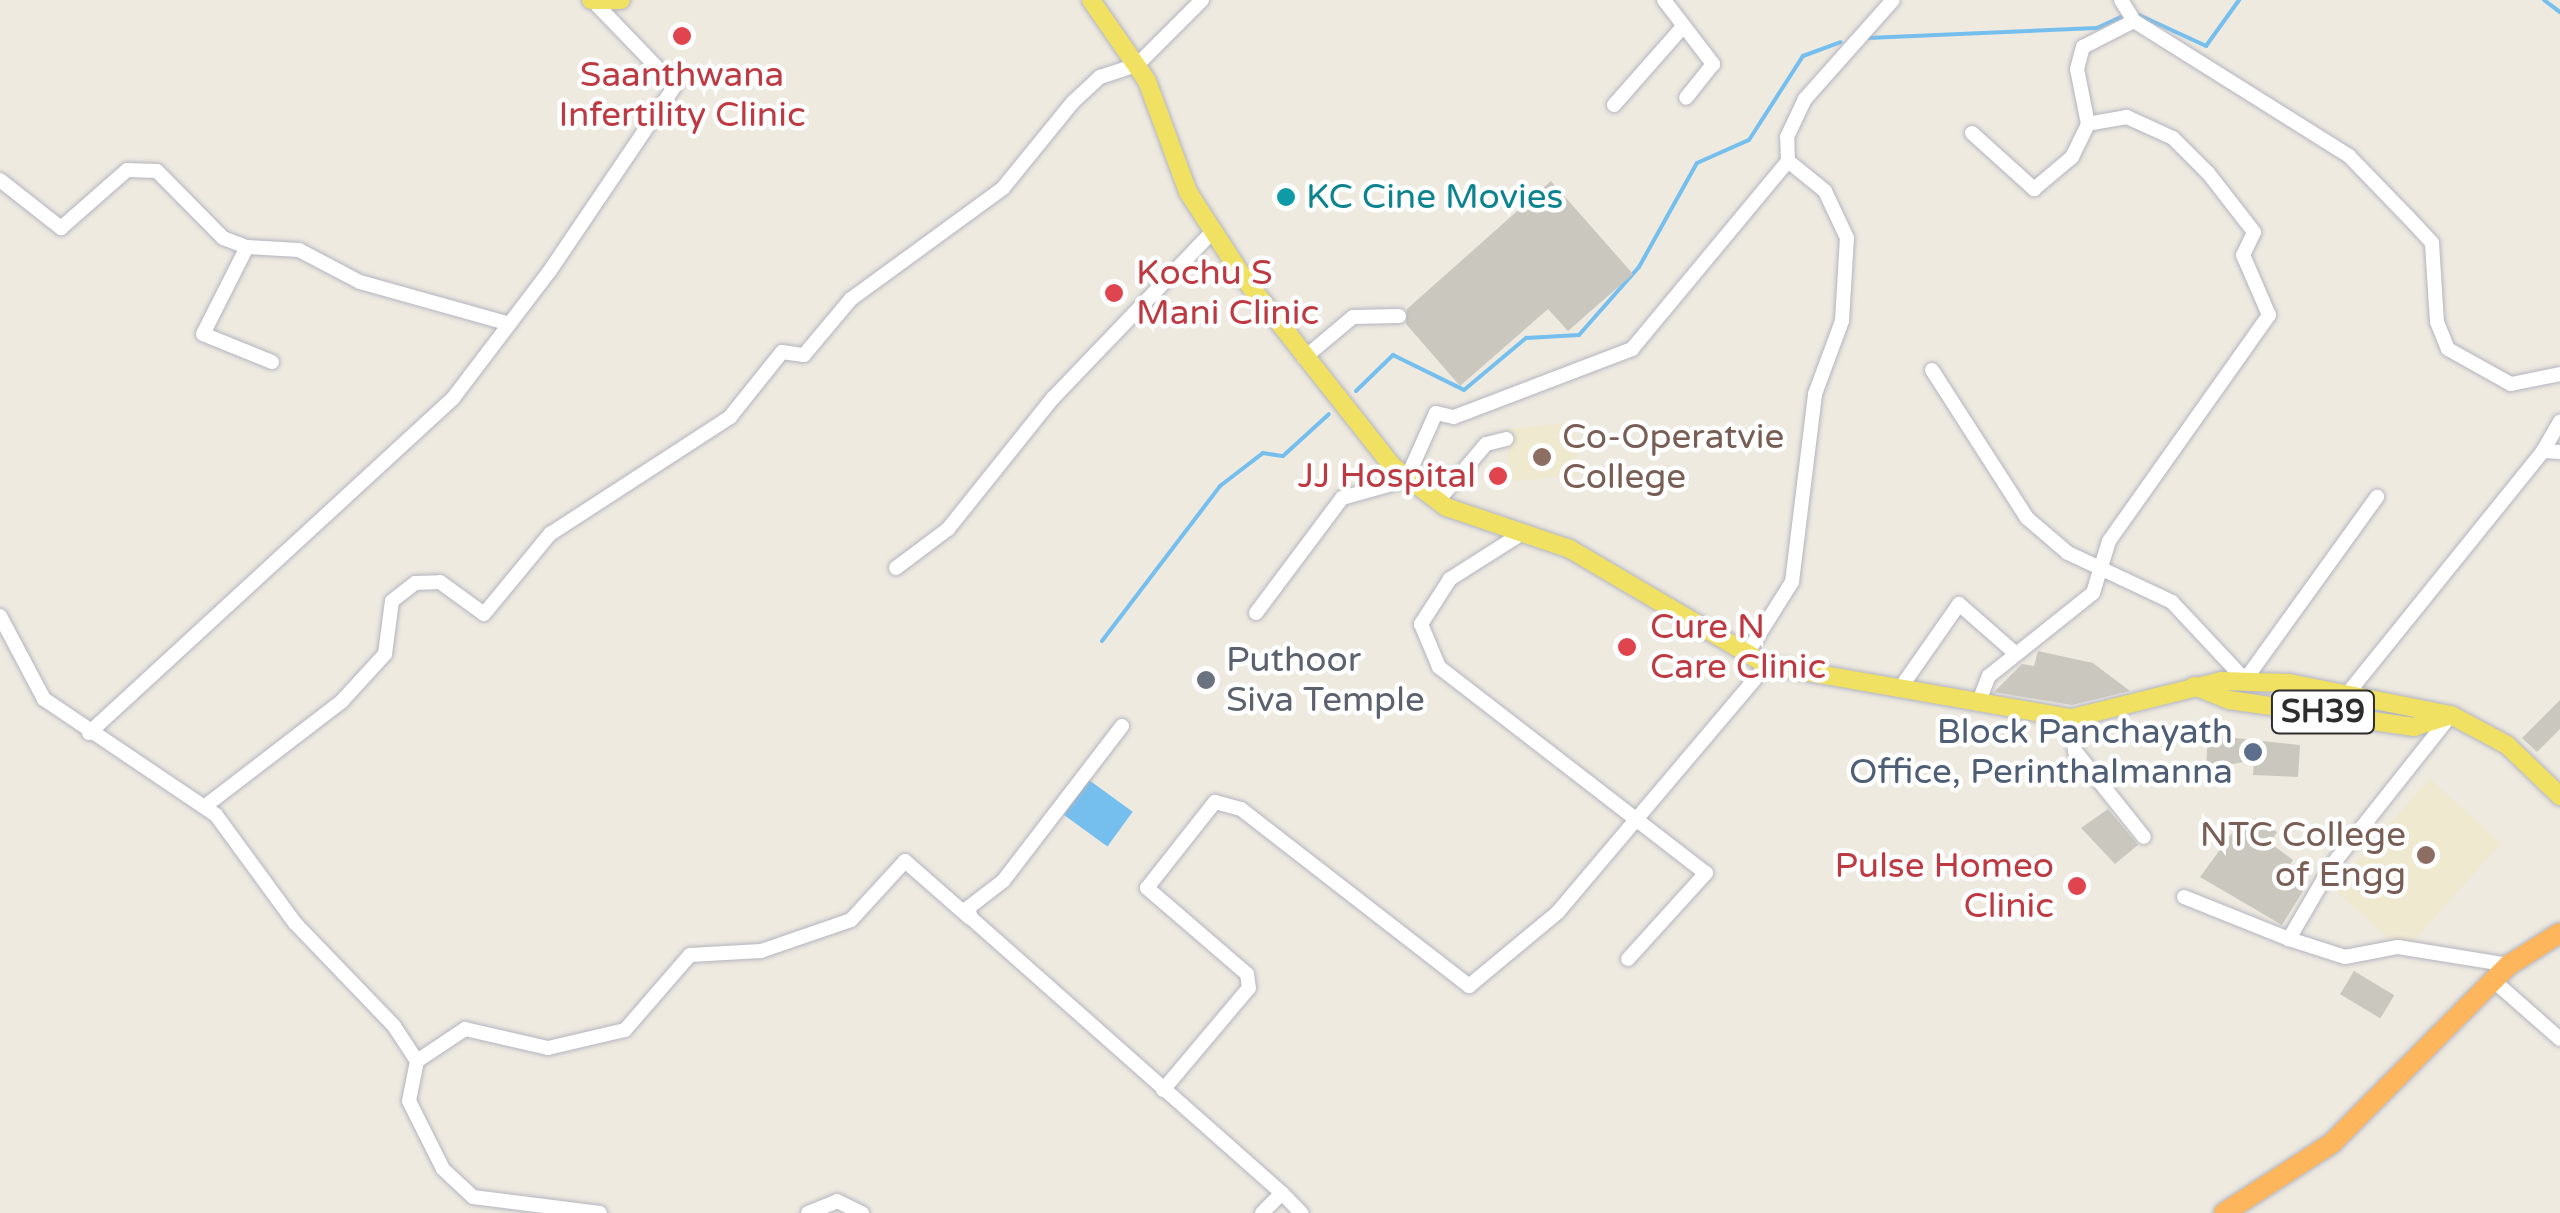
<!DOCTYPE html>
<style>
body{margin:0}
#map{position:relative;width:2560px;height:1213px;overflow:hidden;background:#eeeae0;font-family:"Varela Round",sans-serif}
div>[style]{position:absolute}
.education>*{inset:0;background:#efe9d0;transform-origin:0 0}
.water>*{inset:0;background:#75bfee;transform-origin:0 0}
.stream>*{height:4px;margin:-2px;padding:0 2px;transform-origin:2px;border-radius:2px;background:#75bfee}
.building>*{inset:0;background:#cac8be;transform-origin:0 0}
.roads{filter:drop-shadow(0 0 2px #b3b4c0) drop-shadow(0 0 2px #b3b4c0)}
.minor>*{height:14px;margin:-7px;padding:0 7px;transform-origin:7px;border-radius:7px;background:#fff}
.major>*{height:18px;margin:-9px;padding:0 9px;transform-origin:9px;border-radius:9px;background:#f0e163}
.highway>*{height:20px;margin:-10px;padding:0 10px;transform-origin:10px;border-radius:10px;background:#fdb65c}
.dots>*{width:28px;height:28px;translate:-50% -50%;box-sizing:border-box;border:5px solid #fff;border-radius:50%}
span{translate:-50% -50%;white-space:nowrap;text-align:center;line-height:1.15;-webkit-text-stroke:9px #fff;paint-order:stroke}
.shield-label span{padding:2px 8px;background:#fff;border:2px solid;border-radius:8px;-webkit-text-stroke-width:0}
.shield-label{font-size:32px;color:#2d2d2d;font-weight:700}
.health-label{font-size:35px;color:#be3a42}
.left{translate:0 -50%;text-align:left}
.right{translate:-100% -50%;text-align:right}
.culture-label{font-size:35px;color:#0d838f}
.education-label{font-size:35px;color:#785e54}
.worship-label{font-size:35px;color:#5b616d}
.service-label{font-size:35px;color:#4e5e75}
</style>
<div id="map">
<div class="education">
<div style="left:1573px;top:422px;width:53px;height:68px;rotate:84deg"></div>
<div style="left:2430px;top:779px;width:96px;height:146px;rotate:42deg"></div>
</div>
<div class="water">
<div style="left:1089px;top:780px;width:54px;height:43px;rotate:36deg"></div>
</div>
<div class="stream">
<div style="left:2544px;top:0;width:20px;rotate:37deg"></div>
<div style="left:2139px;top:15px;width:74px;rotate:24.8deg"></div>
<div style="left:2206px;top:46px;width:57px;rotate:-54.3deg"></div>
<div style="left:1868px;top:38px;width:229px;rotate:-2.5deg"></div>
<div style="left:2097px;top:28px;width:26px;rotate:-25deg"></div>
<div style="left:1356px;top:391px;width:52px;rotate:-44.2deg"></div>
<div style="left:1393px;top:355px;width:79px;rotate:26.2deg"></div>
<div style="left:1464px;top:390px;width:81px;rotate:-40deg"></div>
<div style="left:1526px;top:338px;width:53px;rotate:-3.2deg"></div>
<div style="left:1579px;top:335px;width:91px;rotate:-48.6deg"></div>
<div style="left:1639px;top:267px;width:119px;rotate:-60.9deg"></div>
<div style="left:1697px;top:163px;width:57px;rotate:-23.9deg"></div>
<div style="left:1749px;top:140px;width:100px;rotate:-57.3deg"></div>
<div style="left:1803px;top:56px;width:40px;rotate:-20.2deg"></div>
<div style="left:1102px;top:641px;width:195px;rotate:-52.7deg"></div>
<div style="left:1220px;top:486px;width:54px;rotate:-37.5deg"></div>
<div style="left:1263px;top:453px;width:20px;rotate:9deg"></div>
<div style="left:1283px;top:456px;width:62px;rotate:-42.4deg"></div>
</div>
<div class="building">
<div style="clip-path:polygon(1551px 181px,1633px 274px,1568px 331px,1548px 309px,1460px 386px,1406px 324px,1407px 309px)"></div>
<div style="clip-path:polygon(2038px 651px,2093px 663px,2130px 691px,2072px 705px,1994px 692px,2022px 664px,2034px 666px)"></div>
<div style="clip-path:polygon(2560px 700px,2560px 729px,2537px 752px,2522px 738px)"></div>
<div style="clip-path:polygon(2208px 735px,2300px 745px,2298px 777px,2253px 775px,2254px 760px,2206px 769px)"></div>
<div style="clip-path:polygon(2108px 809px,2138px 845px,2115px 864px,2081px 828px)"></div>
<div style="clip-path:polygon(2255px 818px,2277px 832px,2270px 843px,2293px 860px,2282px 877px,2303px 891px,2282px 925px,2200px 877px,2238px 825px,2247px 831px)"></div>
<div style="left:2354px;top:971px;width:47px;height:27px;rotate:31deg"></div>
</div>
<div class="roads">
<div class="minor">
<div style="left:1664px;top:0;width:81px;rotate:52.6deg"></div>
<div style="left:1713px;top:64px;width:43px;rotate:128.5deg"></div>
<div style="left:2121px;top:0;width:25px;rotate:58deg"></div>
<div style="left:2134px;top:21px;width:254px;rotate:32.1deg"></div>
<div style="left:2349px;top:156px;width:86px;rotate:45.9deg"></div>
<div style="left:2409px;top:218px;width:34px;rotate:47deg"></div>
<div style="left:2432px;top:243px;width:79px;rotate:86.4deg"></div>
<div style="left:2437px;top:322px;width:29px;rotate:68deg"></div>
<div style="left:2448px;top:349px;width:72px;rotate:29.1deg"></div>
<div style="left:2511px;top:384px;width:50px;rotate:-11.5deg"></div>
<div style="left:1614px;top:105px;width:103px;rotate:-48.6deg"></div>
<div style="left:1972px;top:133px;width:84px;rotate:42.1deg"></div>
<div style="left:2034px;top:189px;width:50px;rotate:-40.1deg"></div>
<div style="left:2072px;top:157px;width:37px;rotate:-64deg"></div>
<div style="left:2088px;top:124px;width:56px;rotate:-101.3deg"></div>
<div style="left:2077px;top:69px;width:23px;rotate:-75deg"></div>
<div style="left:2083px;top:47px;width:57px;rotate:-27deg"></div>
<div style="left:0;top:180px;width:78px;rotate:38.2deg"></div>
<div style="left:61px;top:228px;width:88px;rotate:-41.3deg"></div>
<div style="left:127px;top:170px;width:30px;rotate:2deg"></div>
<div style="left:157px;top:171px;width:94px;rotate:45.4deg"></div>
<div style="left:223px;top:238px;width:26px;rotate:21deg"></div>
<div style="left:1304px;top:358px;width:64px;rotate:-39.9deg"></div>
<div style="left:1353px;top:317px;width:46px;rotate:-1.2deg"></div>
<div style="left:272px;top:362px;width:74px;rotate:-157.9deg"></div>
<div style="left:203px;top:334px;width:97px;rotate:-63.2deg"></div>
<div style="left:247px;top:247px;width:52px;rotate:3.3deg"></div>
<div style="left:299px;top:250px;width:69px;rotate:27.7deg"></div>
<div style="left:360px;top:282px;width:153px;rotate:15.6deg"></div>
<div style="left:1932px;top:370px;width:176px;rotate:57.3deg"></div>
<div style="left:2027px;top:518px;width:54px;rotate:40.5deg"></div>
<div style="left:2068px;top:553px;width:115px;rotate:25.2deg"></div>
<div style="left:2172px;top:602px;width:107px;rotate:46.9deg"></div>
<div style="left:2245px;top:680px;width:226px;rotate:-54.2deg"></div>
<div style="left:2543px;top:451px;width:34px;rotate:-60deg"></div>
<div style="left:1437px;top:502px;width:76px;rotate:-49.8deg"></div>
<div style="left:1486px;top:444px;width:21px;rotate:-14deg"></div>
<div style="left:1524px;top:532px;width:88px;rotate:147.6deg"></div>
<div style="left:1450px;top:579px;width:54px;rotate:122.8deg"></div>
<div style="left:1421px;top:624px;width:47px;rotate:67.3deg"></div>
<div style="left:1439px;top:667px;width:337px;rotate:37.7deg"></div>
<div style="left:1706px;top:873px;width:116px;rotate:132.2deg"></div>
<div style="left:896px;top:568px;width:65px;rotate:-36.9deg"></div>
<div style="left:948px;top:529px;width:168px;rotate:-51.3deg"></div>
<div style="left:1053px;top:398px;width:230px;rotate:-46.2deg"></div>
<div style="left:1256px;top:613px;width:144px;rotate:-53.2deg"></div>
<div style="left:1342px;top:498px;width:66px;rotate:-15.7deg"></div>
<div style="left:1406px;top:480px;width:73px;rotate:-65.9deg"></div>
<div style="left:1436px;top:413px;width:18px;rotate:13deg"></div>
<div style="left:1454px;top:417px;width:191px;rotate:-20.9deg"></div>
<div style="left:1632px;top:349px;width:244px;rotate:-50.3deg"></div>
<div style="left:0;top:616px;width:94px;rotate:62.1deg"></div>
<div style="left:44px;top:699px;width:207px;rotate:34deg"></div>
<div style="left:216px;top:815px;width:134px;rotate:53.8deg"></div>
<div style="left:295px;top:923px;width:143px;rotate:46.1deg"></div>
<div style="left:394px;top:1026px;width:42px;rotate:56.7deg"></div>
<div style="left:417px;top:1061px;width:41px;rotate:101.3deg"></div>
<div style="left:409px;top:1101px;width:76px;rotate:63.4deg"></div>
<div style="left:443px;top:1169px;width:41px;rotate:43deg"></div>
<div style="left:473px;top:1197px;width:128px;rotate:7.2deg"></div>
<div style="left:1746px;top:655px;width:86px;rotate:-57.8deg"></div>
<div style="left:1792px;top:582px;width:189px;rotate:-83deg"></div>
<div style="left:1815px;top:394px;width:78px;rotate:-69.7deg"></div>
<div style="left:1842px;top:321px;width:83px;rotate:-86.6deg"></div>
<div style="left:1847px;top:238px;width:52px;rotate:-115.1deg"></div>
<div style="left:1825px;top:191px;width:48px;rotate:-141deg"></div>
<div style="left:1788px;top:161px;width:24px;rotate:-92deg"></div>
<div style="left:1787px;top:137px;width:42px;rotate:-64.7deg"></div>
<div style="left:1805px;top:99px;width:132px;rotate:-48.4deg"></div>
<div style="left:1899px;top:690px;width:105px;rotate:-55.1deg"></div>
<div style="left:1959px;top:604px;width:74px;rotate:41.2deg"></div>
<div style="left:2348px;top:693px;width:311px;rotate:-51.1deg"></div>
<div style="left:2543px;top:451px;width:17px;rotate:3deg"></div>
<div style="left:1978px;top:704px;width:30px;rotate:-69deg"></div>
<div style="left:1989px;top:676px;width:133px;rotate:-38.6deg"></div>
<div style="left:2093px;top:593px;width:54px;rotate:-72.9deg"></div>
<div style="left:2109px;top:541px;width:277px;rotate:-54.7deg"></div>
<div style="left:2269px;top:315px;width:65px;rotate:-113.4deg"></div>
<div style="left:2243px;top:255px;width:25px;rotate:-64deg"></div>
<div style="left:2254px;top:232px;width:75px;rotate:-127.9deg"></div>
<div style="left:2208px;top:173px;width:49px;rotate:-135deg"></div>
<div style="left:2173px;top:138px;width:51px;rotate:-155.5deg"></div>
<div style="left:2127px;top:117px;width:40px;rotate:170deg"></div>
<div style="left:2451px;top:715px;width:191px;rotate:128.4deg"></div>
<div style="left:2332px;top:865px;width:86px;rotate:120.2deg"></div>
<div style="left:2289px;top:939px;width:59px;rotate:17.8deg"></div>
<div style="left:2345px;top:957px;width:54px;rotate:-10.7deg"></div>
<div style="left:2398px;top:947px;width:112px;rotate:9.2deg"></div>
<div style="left:2072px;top:718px;width:33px;rotate:85deg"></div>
<div style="left:2075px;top:751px;width:110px;rotate:51.3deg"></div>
<div style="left:1122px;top:726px;width:195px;rotate:127.5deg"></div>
<div style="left:1003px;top:881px;width:44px;rotate:142.4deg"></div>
<div style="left:968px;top:908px;width:10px;rotate:73deg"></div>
<div style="left:971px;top:918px;width:415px;rotate:41.5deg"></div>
<div style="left:89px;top:733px;width:496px;rotate:-42.6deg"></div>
<div style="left:454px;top:397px;width:157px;rotate:-52.8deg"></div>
<div style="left:549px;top:272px;width:225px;rotate:-55.9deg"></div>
<div style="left:675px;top:86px;width:112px;rotate:-133.9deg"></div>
<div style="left:204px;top:807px;width:174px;rotate:-37.5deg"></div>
<div style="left:342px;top:701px;width:64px;rotate:-47.5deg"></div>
<div style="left:385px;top:654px;width:53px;rotate:-82.5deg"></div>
<div style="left:392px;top:601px;width:29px;rotate:-38deg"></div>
<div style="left:415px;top:583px;width:25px;rotate:-2deg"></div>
<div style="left:440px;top:582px;width:54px;rotate:36deg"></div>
<div style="left:484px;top:614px;width:104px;rotate:-50.5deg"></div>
<div style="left:550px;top:534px;width:215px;rotate:-33deg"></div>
<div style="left:730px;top:417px;width:83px;rotate:-51.3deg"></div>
<div style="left:782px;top:352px;width:22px;rotate:8deg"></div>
<div style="left:804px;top:355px;width:73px;rotate:-50deg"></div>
<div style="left:851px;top:299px;width:188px;rotate:-36.1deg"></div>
<div style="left:1003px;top:188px;width:111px;rotate:-50.9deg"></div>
<div style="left:1073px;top:102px;width:37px;rotate:-43deg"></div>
<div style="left:1100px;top:77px;width:39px;rotate:-18deg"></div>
<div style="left:1137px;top:65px;width:92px;rotate:-45deg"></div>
<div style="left:2184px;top:897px;width:113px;rotate:21.8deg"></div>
<div style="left:2494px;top:981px;width:88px;rotate:41.3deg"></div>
<div style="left:417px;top:1061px;width:58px;rotate:-33.7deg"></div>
<div style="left:465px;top:1029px;width:85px;rotate:12.9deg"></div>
<div style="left:548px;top:1048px;width:79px;rotate:-13.2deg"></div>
<div style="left:625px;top:1030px;width:99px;rotate:-49.1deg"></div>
<div style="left:690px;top:955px;width:71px;rotate:-3.2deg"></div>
<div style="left:761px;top:951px;width:95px;rotate:-19deg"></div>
<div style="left:851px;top:920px;width:80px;rotate:-47.5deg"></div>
<div style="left:905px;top:861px;width:86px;rotate:41.2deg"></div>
<div style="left:1163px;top:1090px;width:133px;rotate:-49.9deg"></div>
<div style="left:1249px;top:988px;width:14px;rotate:-98deg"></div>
<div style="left:1247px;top:974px;width:132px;rotate:-139.3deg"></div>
<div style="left:1147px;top:888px;width:110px;rotate:-51.7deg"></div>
<div style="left:1215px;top:802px;width:27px;rotate:15deg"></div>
<div style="left:1241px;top:809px;width:289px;rotate:37.8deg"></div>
<div style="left:1469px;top:986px;width:116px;rotate:-39.7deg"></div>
<div style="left:1558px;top:912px;width:324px;rotate:-49.8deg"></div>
<div style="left:808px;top:1213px;width:31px;rotate:-22deg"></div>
<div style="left:837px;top:1201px;width:28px;rotate:26deg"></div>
<div style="left:1262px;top:1213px;width:28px;rotate:-45deg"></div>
<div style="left:1282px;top:1193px;width:28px;rotate:46deg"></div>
</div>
<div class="major">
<div style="left:591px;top:0;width:30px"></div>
<div style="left:1091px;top:0;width:98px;rotate:55.3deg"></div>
<div style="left:1147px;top:81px;width:118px;rotate:69.7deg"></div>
<div style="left:1188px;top:192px;width:101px;rotate:57.1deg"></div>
<div style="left:1243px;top:277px;width:241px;rotate:51.7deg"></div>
<div style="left:1392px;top:466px;width:68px;rotate:37.2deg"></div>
<div style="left:1446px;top:507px;width:131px;rotate:18.7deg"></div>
<div style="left:1570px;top:549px;width:229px;rotate:30.5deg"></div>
<div style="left:1767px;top:665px;width:310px;rotate:9.9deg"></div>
<div style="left:2072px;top:718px;width:154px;rotate:-13.9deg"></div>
<div style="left:2221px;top:681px;width:68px;rotate:1.7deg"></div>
<div style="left:2289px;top:683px;width:165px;rotate:11.2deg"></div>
<div style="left:2451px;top:715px;width:64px;rotate:28.2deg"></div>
<div style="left:2507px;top:745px;width:74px;rotate:43.9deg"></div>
<div style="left:2194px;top:686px;width:38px;rotate:22deg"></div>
<div style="left:2229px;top:700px;width:187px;rotate:8.3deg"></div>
<div style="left:2414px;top:727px;width:39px;rotate:-18deg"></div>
</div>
<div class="highway">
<div style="left:2224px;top:1213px;width:129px;rotate:-32.9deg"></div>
<div style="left:2332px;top:1143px;width:251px;rotate:-45.2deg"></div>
<div style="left:2509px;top:965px;width:60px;rotate:-32.1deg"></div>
</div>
</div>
<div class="dots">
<div style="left:682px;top:36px;background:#e0444e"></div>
<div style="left:1286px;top:197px;background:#0f9aa8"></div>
<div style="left:1114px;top:293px;background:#e0444e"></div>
<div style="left:1542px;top:457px;background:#8d6e63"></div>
<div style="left:1498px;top:476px;background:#e0444e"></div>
<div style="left:1627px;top:647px;background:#e0444e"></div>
<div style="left:1206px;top:680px;background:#6b7280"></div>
<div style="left:2253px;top:752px;background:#5c6f8a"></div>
<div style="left:2426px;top:855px;background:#8d6e63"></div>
<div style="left:2077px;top:886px;background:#e0444e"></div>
</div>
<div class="shield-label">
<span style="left:2323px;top:712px">SH39</span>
</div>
<div class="health-label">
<span style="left:682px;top:95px">Saanthwana<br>Infertility Clinic</span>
<span class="left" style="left:1136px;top:293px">Kochu S<br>Mani Clinic</span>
<span class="right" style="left:1476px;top:476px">JJ Hospital</span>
<span class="left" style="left:1650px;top:647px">Cure N<br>Care Clinic</span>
<span class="right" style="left:2054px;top:886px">Pulse Homeo<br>Clinic</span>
</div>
<div class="culture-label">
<span class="left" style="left:1306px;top:197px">KC Cine Movies</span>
</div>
<div class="education-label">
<span class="left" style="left:1562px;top:457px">Co-Operatvie<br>College</span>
<span class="right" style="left:2406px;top:855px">NTC College<br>of Engg</span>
</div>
<div class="worship-label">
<span class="left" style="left:1226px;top:680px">Puthoor<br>Siva Temple</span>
</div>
<div class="service-label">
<span class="right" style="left:2233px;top:752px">Block Panchayath<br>Office, Perinthalmanna</span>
</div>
</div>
